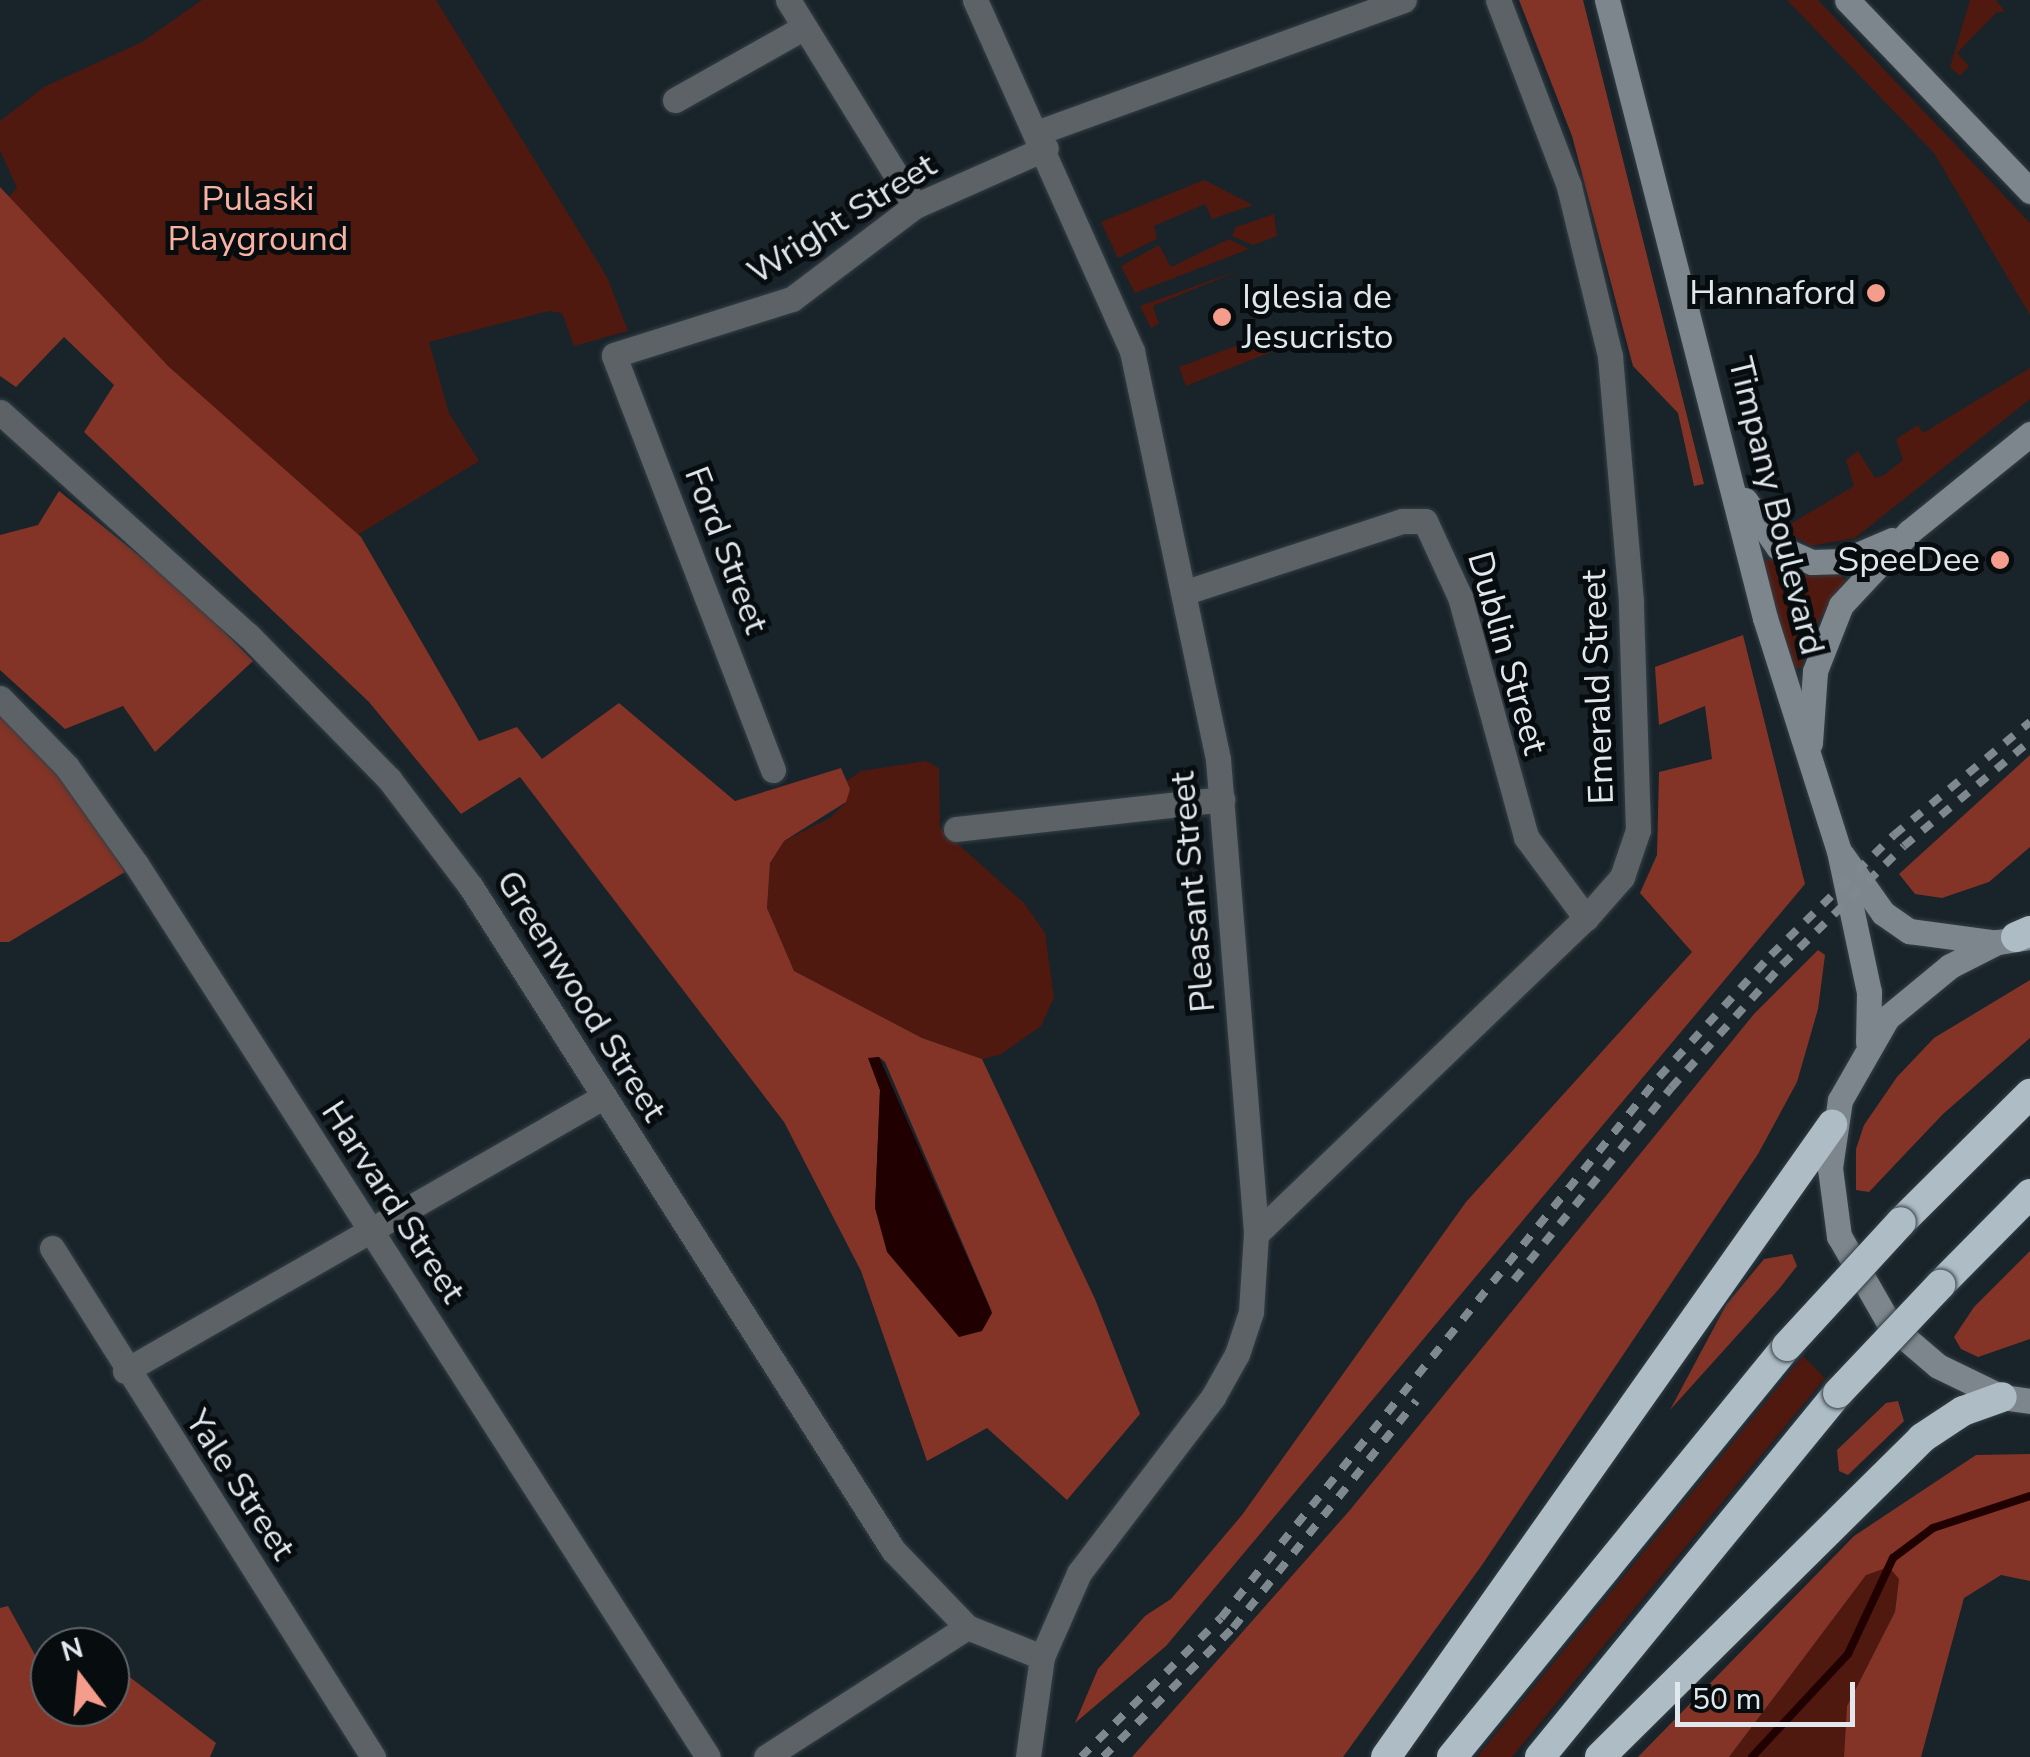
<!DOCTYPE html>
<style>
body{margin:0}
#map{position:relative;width:2030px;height:1757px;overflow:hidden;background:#18232a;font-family:"Nunito Sans",sans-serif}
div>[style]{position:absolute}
.green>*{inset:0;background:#50190f}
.forest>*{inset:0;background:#843426}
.water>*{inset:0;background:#200000}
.stream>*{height:8px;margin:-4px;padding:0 4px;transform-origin:4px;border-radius:4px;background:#200000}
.roads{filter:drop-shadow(0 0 2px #343f45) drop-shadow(0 0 2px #343f45)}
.minor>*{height:25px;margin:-12.5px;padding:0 12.5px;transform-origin:12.5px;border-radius:12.5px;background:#5c6265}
.tertiary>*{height:25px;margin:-12.5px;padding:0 12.5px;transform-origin:12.5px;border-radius:12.5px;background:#5c6265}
.secondary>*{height:25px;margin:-12.5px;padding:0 12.5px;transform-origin:12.5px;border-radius:12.5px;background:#7d868c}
.motorway>*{height:30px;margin:-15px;padding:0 15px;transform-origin:15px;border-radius:15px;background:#aebcc5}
.rail>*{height:8px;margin-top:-4px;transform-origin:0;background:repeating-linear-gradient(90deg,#7f888e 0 12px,transparent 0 24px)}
.bridges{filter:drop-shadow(0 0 2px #343f45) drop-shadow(0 0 2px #343f45)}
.motorway-bridge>*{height:30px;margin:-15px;padding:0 15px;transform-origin:15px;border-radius:15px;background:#aebcc5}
.dots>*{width:28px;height:28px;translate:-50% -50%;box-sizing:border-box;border:5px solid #070c0f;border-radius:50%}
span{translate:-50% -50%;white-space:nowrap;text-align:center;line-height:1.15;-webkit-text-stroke:10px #070c0f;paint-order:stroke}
.park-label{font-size:35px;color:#f8b1a2}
.street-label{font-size:35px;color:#e1e8ed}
.poi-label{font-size:35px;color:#e1e8ed}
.right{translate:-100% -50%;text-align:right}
.left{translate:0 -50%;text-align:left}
.north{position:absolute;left:30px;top:1627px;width:100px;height:100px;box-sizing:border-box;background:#070c0f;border:2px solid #5e6468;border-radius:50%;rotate:344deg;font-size:28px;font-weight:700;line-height:40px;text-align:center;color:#e1e8ed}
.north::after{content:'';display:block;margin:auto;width:35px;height:45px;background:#f49d8c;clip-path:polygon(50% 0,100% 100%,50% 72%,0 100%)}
.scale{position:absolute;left:1675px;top:1682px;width:180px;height:45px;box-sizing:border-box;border:5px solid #e1e8ed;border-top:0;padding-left:12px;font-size:30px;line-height:35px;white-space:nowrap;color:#e1e8ed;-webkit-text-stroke:8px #070c0f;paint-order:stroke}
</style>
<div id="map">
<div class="green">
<div style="clip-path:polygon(202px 0,436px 0,607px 277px,628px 331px,574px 346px,562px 313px,549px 311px,429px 342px,449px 413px,479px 461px,282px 581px,0 207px,17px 188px,0 150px,0 121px,44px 87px,142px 42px)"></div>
<div style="clip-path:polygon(1787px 0,1818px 0,2030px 223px,2030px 315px,1934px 153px)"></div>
<div style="clip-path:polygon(1970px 0,1996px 0,2005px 12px,1997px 12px,1957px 53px,1969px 66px,1960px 76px,1950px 67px)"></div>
<div style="clip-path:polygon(1204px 180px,1253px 205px,1212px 219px,1205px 204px,1154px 226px,1157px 239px,1118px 258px,1101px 222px)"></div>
<div style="clip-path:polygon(1274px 214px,1277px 236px,1253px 245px,1232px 236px,1236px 227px)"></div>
<div style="clip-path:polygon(1229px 239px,1249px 249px,1135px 293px,1121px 266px,1159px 245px,1171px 267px)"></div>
<div style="clip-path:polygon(1243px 269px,1153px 306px,1159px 324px,1151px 328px,1140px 306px)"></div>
<div style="clip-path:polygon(1270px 333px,1272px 340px,1282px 337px,1286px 346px,1186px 386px,1179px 367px)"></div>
<div style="clip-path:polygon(2030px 368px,2030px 399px,1855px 538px,1811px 546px,1782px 529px,1854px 486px,1846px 460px,1858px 451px,1875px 478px,1884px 475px,1903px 460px,1896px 439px,1918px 425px,1923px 433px)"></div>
<div style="clip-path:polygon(1771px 558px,1792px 570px,1840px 574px,1846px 582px,1820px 618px,1801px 667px,1789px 670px,1761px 563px)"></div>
<div style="clip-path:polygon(926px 761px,939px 768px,940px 828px,1024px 903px,1045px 933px,1054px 998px,1041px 1026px,1000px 1055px,982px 1059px,922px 1038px,794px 971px,767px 908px,770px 863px,784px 841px,830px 818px,846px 802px,847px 781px,861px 771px)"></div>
<div style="clip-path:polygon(1803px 1356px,1825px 1378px,1512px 1757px,1477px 1757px)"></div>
<div style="clip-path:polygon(1890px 1567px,1899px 1579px,1895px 1612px,1847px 1706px,1844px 1757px,1729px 1757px,1866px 1574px)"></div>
</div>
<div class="forest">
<div style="clip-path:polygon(1519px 0,1583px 0,1704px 484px,1694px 486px,1678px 413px,1633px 366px,1572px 136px)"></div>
<div style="clip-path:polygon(evenodd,0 187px,169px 367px,361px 537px,479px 741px,517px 727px,542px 759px,619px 703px,735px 801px,841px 768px,850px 789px,846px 802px,784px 841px,770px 863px,767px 908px,794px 971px,922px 1038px,982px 1059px,1095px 1299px,1140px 1414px,1067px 1500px,987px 1428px,927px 1461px,861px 1271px,784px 1122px,520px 777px,461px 814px,369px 702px,84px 432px,114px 385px,64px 337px,16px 387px,0 376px,0 187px,879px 1057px,885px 1062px,992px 1312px,875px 1208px,880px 1090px,869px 1059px,879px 1057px)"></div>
<div style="clip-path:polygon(59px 491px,188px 595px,253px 661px,155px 752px,123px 706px,65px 729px,0 670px,0 535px,38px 525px)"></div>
<div style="clip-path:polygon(1743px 635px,1805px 884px,1166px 1646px,1075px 1723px,1098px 1669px,1145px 1616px,1171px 1599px,1242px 1515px,1466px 1202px,1692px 952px,1640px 893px,1657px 855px,1659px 772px,1712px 759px,1705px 706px,1659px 725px,1655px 667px)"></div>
<div style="clip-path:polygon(0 711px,68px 781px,125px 872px,9px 942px,0 942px)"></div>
<div style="clip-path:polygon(2030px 755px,2030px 847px,1989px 882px,1942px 898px,1915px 894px,1899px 874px)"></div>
<div style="clip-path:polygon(1818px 950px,1825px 955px,1818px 1009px,1797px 1082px,1758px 1154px,1482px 1565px,1343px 1757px,1132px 1757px,1350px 1510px,1754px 1014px)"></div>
<div style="clip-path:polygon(2030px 980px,2030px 1038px,1943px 1114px,1869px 1192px,1856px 1190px,1856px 1149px,1864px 1125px,1897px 1077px,1934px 1038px)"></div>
<div style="clip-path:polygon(2030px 1251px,2030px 1339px,1978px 1357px,1961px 1349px,1954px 1337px,1974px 1307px)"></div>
<div style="clip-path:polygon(1792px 1254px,1797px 1266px,1779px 1289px,1670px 1410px,1726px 1305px,1764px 1259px)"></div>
<div style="clip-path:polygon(1898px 1401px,1904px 1421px,1848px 1475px,1839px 1471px,1837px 1450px,1886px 1403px)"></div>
<div style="clip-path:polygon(2030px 1454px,2030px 1581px,2001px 1575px,1964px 1598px,1921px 1757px,1844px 1757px,1847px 1706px,1895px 1612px,1899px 1579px,1889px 1567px,1866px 1575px,1729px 1757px,1638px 1757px,1854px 1536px,1976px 1455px)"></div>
<div style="clip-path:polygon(8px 1606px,45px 1673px,50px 1671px,50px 1707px,110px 1707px,110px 1662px,216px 1743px,210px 1757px,0 1757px,0 1608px)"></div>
</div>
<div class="water">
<div style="clip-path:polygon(879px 1057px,992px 1313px,982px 1331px,959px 1337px,887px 1252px,875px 1208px,880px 1090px,868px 1058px)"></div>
</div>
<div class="stream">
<div style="left:1752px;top:1757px;width:141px;rotate:-47deg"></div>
<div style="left:1848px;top:1654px;width:106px;rotate:-64.9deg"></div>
<div style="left:1893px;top:1558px;width:50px;rotate:-36.9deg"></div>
<div style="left:1933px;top:1528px;width:102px;rotate:-18.3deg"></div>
</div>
<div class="roads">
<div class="minor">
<div style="left:788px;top:0;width:242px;rotate:58.3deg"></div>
<div style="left:675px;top:100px;width:147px;rotate:-29.4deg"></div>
<div style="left:1039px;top:132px;width:388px;rotate:-19.9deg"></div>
<div style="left:1186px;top:592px;width:227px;rotate:-18.2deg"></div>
<div style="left:1402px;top:521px;width:23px"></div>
<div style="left:1425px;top:521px;width:84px;rotate:65.3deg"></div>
<div style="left:1460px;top:597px;width:249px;rotate:74.6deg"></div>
<div style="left:1526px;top:837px;width:101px;rotate:53.5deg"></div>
<div style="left:0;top:698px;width:96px;rotate:45.8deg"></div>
<div style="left:67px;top:767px;width:119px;rotate:54.6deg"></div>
<div style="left:136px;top:864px;width:1060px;rotate:57.36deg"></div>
<div style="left:773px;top:770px;width:444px;rotate:-111deg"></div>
<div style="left:614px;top:355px;width:187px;rotate:-17.5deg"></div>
<div style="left:792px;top:299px;width:154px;rotate:-37.1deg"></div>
<div style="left:915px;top:206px;width:143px;rotate:-23.9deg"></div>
<div style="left:956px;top:829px;width:268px;rotate:-6.4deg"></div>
<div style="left:52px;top:1248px;width:602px;rotate:57.76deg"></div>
<div style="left:125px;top:1371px;width:551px;rotate:-29.82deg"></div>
<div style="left:766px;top:1757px;width:239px;rotate:-32.9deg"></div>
</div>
<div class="tertiary">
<div style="left:975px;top:0;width:385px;rotate:65.9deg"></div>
<div style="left:1132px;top:351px;width:417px;rotate:78.1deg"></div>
<div style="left:1218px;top:759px;width:477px;rotate:85.4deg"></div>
<div style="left:1256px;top:1234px;width:78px;rotate:93.7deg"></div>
<div style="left:1251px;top:1312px;width:44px;rotate:108.4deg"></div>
<div style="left:1237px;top:1354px;width:49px;rotate:119.2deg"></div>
<div style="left:1213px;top:1397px;width:221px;rotate:127.3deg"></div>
<div style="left:1079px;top:1573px;width:92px;rotate:113.8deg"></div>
<div style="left:1042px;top:1657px;width:101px;rotate:98deg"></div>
<div style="left:0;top:412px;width:334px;rotate:42deg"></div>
<div style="left:248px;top:635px;width:202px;rotate:45.6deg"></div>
<div style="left:389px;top:779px;width:136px;rotate:52.8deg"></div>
<div style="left:471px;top:887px;width:786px;rotate:57.52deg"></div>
<div style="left:893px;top:1550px;width:107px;rotate:46.1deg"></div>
<div style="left:967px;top:1627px;width:81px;rotate:21.8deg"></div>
<div style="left:1256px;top:1234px;width:457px;rotate:-43.8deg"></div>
<div style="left:1586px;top:918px;width:55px;rotate:-48.7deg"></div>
<div style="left:1622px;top:877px;width:50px;rotate:-71.2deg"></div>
<div style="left:1638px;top:830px;width:229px;rotate:-91.8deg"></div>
<div style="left:1631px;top:601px;width:246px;rotate:-94.9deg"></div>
<div style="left:1610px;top:356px;width:175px;rotate:-103.6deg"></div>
<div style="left:1569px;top:186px;width:199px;rotate:-110.9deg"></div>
</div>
<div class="secondary">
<div style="left:1607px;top:0;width:638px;rotate:75.66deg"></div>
<div style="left:1765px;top:618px;width:244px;rotate:72.4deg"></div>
<div style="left:1839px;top:851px;width:144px;rotate:78deg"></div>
<div style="left:1869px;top:992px;width:50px;rotate:91.1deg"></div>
<div style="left:1847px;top:0;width:265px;rotate:46.2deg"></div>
<div style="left:1745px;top:500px;width:57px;rotate:54.9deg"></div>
<div style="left:1778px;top:547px;width:37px;rotate:24deg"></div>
<div style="left:1812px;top:562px;width:31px;rotate:-2deg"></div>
<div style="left:1843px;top:561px;width:53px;rotate:-23.2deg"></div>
<div style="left:1810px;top:743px;width:72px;rotate:-86deg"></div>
<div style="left:1815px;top:671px;width:71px;rotate:-68.5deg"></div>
<div style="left:1841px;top:605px;width:100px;rotate:-47deg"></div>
<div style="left:1909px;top:532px;width:156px;rotate:-39deg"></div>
<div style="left:1842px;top:855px;width:71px;rotate:54.7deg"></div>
<div style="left:1883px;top:913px;width:32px;rotate:35deg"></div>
<div style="left:1909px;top:931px;width:82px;rotate:7.7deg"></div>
<div style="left:2030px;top:937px;width:33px;rotate:171deg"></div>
<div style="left:1997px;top:942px;width:53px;rotate:152.9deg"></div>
<div style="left:1950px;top:966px;width:82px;rotate:140.5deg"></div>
<div style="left:1887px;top:1018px;width:95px;rotate:119.8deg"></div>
<div style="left:1840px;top:1100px;width:69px;rotate:98.4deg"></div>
<div style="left:1830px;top:1168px;width:69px;rotate:82.5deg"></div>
<div style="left:1839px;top:1236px;width:103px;rotate:60.2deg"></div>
<div style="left:1890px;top:1325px;width:63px;rotate:40.5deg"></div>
<div style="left:1938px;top:1366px;width:71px;rotate:25.8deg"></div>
<div style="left:2002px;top:1397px;width:28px;rotate:8deg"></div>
</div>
<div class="motorway">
<div style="left:2016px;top:937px;width:15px;rotate:-23deg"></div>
<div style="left:1901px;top:1222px;width:182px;rotate:-44.8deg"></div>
<div style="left:1940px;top:1285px;width:128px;rotate:-45.3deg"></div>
<div style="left:1386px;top:1757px;width:774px;rotate:-54.79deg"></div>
<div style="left:1452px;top:1757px;width:530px;rotate:-50.82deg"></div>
<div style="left:1540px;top:1757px;width:470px;rotate:-50.7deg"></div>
<div style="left:1600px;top:1757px;width:453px;rotate:-44.7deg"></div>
<div style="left:1922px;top:1438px;width:49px;rotate:-33.4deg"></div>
<div style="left:1963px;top:1411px;width:41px;rotate:-19.7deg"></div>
</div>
</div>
<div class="rail">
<div style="left:1514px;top:1280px;width:248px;rotate:-50.7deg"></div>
<div style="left:1671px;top:1088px;width:166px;rotate:-47.9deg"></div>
<div style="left:1782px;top:965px;width:170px;rotate:-44.3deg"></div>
<div style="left:1904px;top:846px;width:164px;rotate:-39.8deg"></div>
<div style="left:1081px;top:1757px;width:197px;rotate:-44.8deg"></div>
<div style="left:1221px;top:1618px;width:696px;rotate:-51.01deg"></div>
<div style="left:1659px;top:1077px;width:166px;rotate:-47.4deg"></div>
<div style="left:1771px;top:955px;width:172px;rotate:-44.3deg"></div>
<div style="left:1894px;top:835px;width:177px;rotate:-39.7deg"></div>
<div style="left:1103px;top:1757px;width:183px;rotate:-44.8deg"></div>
<div style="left:1233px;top:1628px;width:292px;rotate:-51.1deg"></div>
</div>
<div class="bridges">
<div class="motorway-bridge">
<div style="left:1787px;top:1346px;width:168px;rotate:-47.4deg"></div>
<div style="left:1838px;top:1393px;width:149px;rotate:-46.6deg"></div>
</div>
</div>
<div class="dots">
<div style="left:1876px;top:293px;background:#f49d8c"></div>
<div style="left:1222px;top:317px;background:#f49d8c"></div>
<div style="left:2000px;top:560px;background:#f49d8c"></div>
</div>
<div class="park-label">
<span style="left:258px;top:219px">Pulaski<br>Playground</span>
</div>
<div class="street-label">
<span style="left:842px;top:219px;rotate:-32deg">Wright Street</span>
<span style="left:1776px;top:506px;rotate:76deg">Timpany Boulevard</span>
<span style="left:726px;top:550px;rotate:69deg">Ford Street</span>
<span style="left:1507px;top:653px;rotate:74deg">Dublin Street</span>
<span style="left:1598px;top:687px;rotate:-92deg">Emerald Street</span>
<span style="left:1193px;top:892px;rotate:-95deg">Pleasant Street</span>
<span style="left:581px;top:996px;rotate:58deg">Greenwood Street</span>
<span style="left:393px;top:1202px;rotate:57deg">Harvard Street</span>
<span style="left:240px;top:1485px;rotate:57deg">Yale Street</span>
</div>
<div class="poi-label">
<span class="right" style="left:1856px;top:293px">Hannaford</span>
<span class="left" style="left:1242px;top:317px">Iglesia de<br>Jesucristo</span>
<span class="right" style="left:1980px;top:560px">SpeeDee</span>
</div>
<div class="north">N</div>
<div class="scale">50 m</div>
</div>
